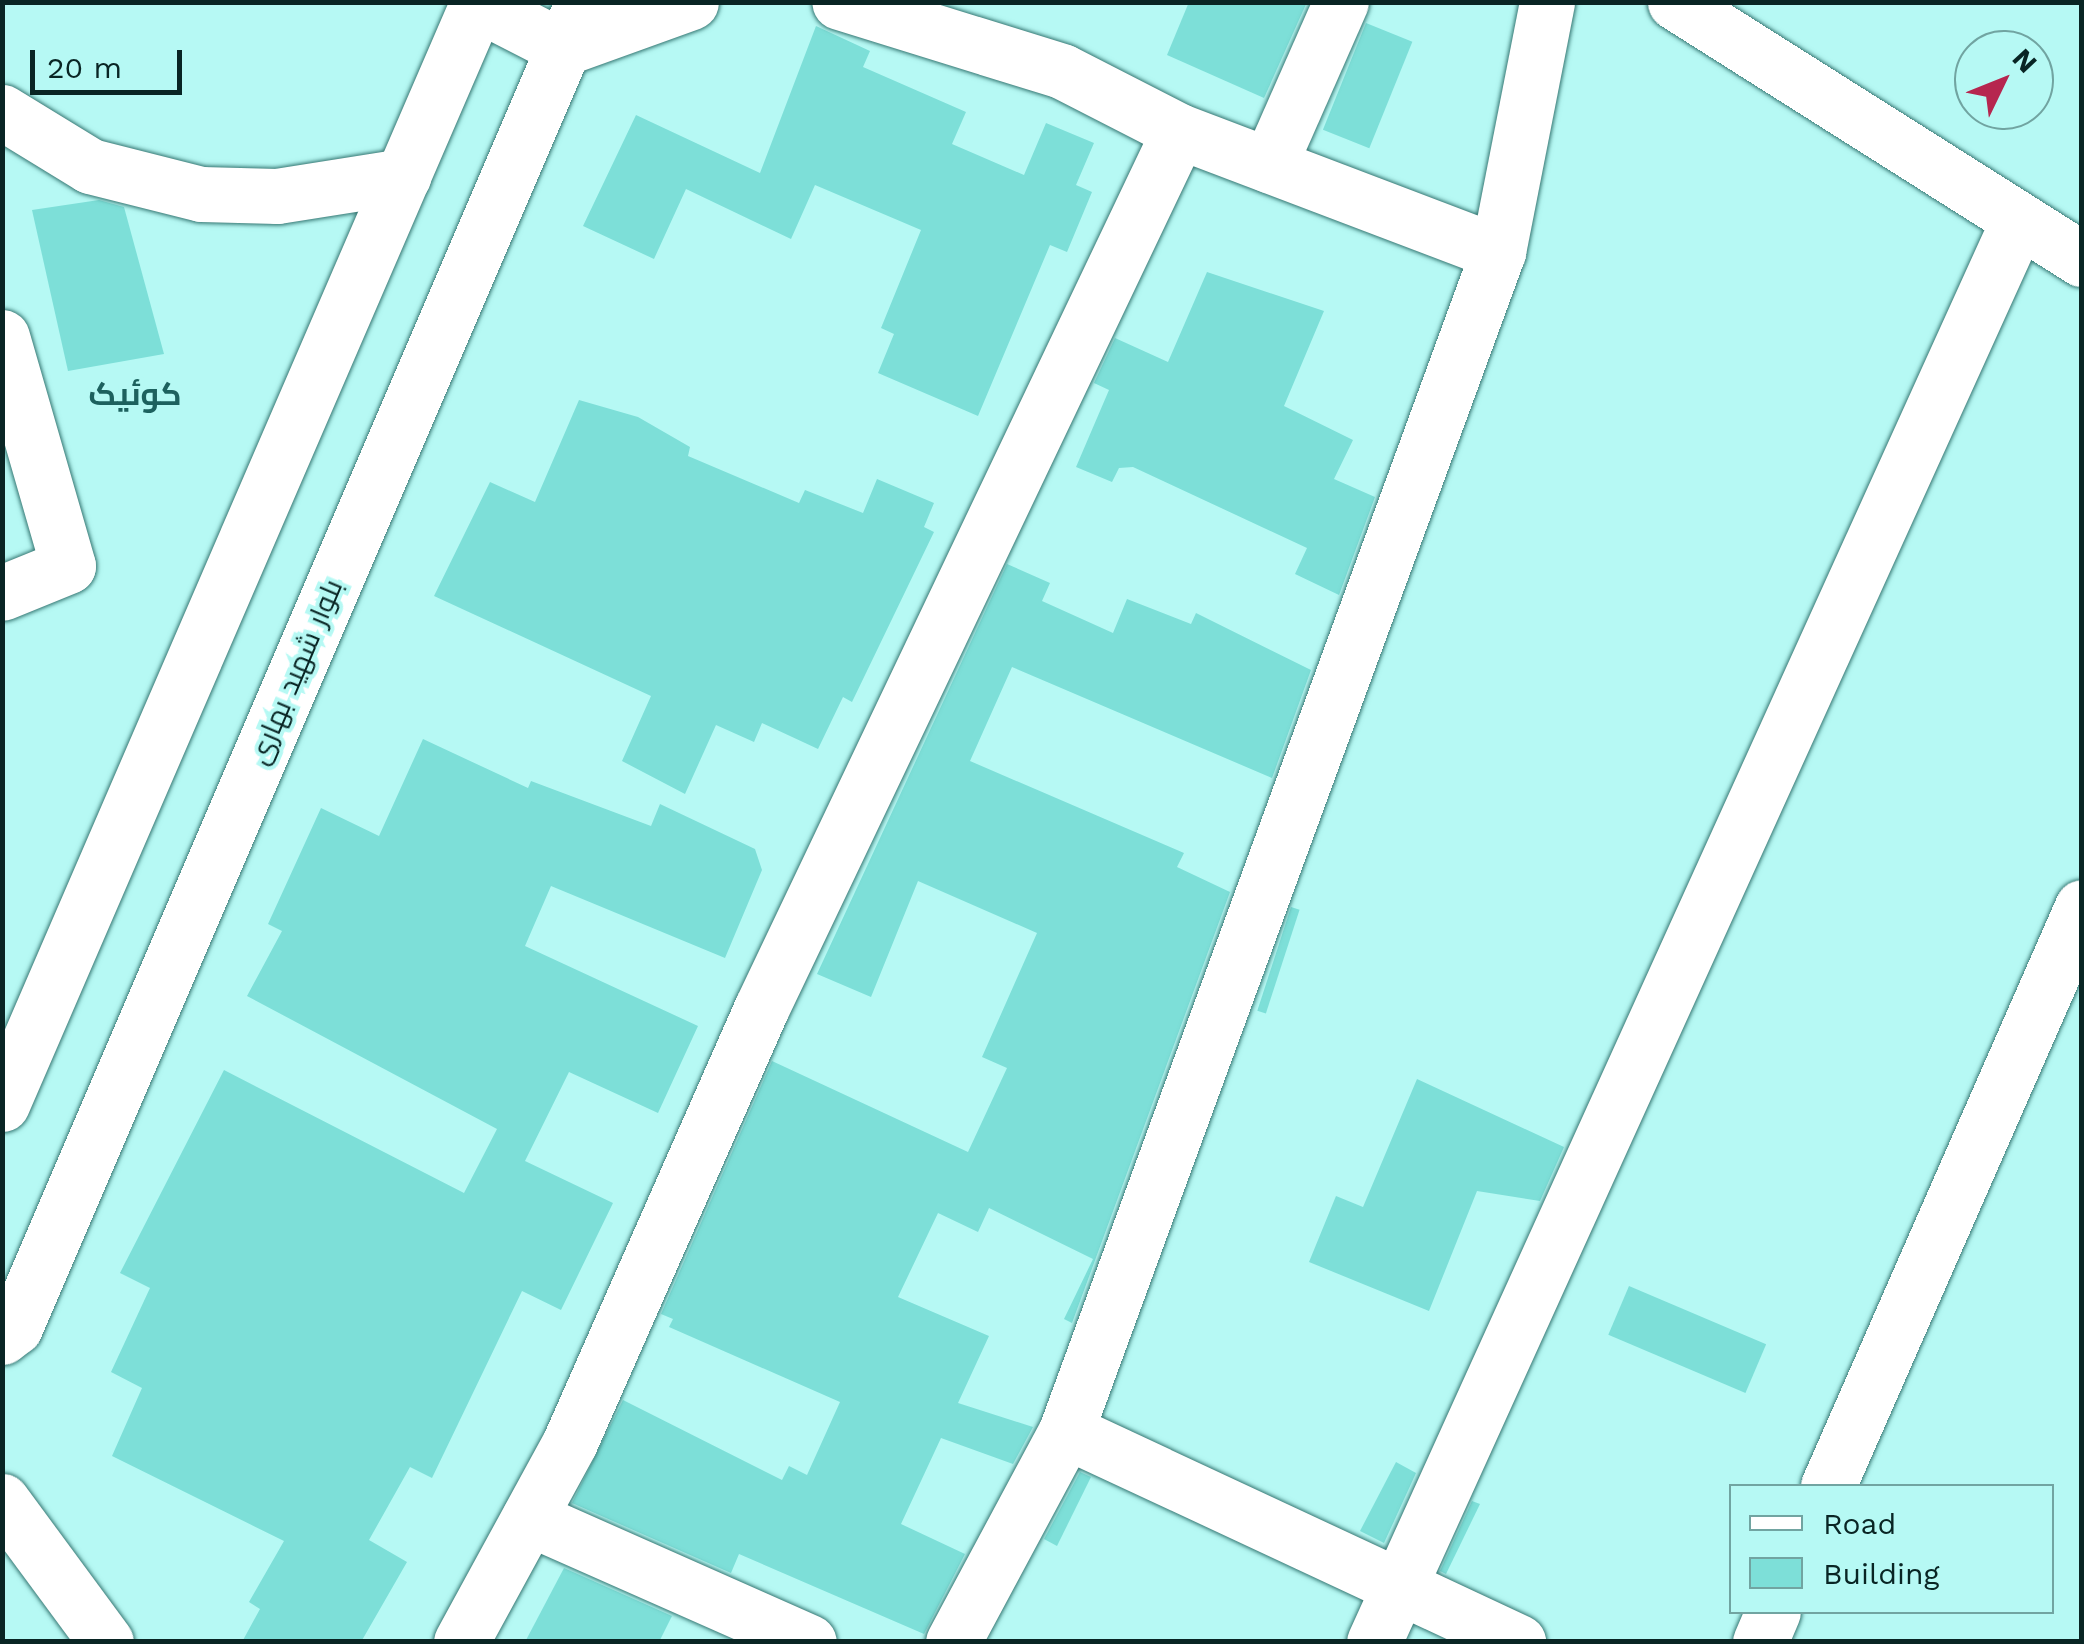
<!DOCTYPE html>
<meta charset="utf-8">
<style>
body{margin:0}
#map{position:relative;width:2084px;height:1644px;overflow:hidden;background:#b6f9f4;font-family:"Work Sans",Cairo,sans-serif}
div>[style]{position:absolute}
.building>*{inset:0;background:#7ddfd8;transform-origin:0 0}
.roads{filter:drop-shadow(0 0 2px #367773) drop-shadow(0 0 2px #367773)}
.minor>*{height:55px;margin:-27.5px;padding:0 27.5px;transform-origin:27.5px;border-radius:27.5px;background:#fff}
span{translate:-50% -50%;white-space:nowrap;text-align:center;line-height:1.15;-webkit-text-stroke:8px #b6f9f4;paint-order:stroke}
.street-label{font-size:28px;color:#092524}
.quarter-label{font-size:32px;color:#1d615e;font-weight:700}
.frame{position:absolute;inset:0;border:5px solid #092524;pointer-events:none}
.legend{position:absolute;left:1729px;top:1484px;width:325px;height:130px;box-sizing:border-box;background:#b6f9f4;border:2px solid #71a4a1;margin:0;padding:12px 18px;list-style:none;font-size:30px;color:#092524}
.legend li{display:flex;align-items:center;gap:20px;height:50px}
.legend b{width:50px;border:2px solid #71a4a1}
.north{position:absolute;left:1954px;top:30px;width:100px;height:100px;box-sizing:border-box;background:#b6f9f4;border:2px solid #71a4a1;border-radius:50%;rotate:47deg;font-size:28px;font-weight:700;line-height:40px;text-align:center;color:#092524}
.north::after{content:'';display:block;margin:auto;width:35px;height:45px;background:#b6264f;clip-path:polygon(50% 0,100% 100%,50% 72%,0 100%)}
.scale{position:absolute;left:30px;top:50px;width:152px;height:45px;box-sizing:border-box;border:5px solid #092524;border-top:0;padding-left:12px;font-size:30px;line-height:35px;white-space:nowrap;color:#092524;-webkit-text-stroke:8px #b6f9f4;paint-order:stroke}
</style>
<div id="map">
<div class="building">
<div style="clip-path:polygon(1189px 2px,1307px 2px,1264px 98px,1167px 55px)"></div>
<div style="left:1366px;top:23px;width:50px;height:115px;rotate:22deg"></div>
<div style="clip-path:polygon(816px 26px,870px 51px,863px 67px,966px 112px,952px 144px,1024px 175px,1046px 123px,1094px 143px,1076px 185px,1092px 192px,1067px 252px,1050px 245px,978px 416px,878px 373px,894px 334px,881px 328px,921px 230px,815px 185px,791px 239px,686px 189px,654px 259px,583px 226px,636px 115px,760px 173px)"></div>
<div style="clip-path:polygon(99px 200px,124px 207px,164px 354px,68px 371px,32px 210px)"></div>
<div style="clip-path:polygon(1207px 272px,1324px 311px,1284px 406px,1353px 440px,1334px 479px,1375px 497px,1339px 595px,1295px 574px,1307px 548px,1133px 467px,1119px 468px,1112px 482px,1076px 467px,1109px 390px,1094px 383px,1115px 338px,1168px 362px)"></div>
<div style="clip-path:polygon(579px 400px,638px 417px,690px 447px,688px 456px,799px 503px,805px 490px,863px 513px,877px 479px,934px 503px,924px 527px,934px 532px,852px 702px,843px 697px,818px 749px,762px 723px,754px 742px,716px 725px,685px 794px,622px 761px,651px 696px,434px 596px,490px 482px,535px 502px)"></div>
<div style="clip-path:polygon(1007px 564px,1050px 583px,1042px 601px,1113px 633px,1127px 599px,1191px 624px,1196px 613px,1311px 670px,1272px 778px,1012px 667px,970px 761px,1184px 853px,1177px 867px,1230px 892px,1072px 1323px,1064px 1319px,1093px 1259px,989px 1208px,978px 1232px,938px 1213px,898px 1297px,989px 1336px,958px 1403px,1033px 1427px,1013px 1464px,941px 1438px,901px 1524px,965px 1554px,924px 1634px,739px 1554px,731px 1573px,572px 1503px,623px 1400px,782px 1480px,789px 1466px,807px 1475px,840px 1402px,669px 1327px,673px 1319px,661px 1314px,772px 1061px,968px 1152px,1007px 1068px,982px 1057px,1037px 933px,918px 881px,871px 997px,817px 974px)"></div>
<div style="clip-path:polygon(423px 739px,528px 788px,531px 781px,651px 826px,660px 804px,755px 849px,762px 870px,725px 958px,551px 886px,525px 946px,698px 1026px,658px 1113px,569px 1072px,525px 1161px,613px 1203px,561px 1310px,522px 1291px,432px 1478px,410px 1467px,369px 1540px,407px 1562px,361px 1642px,242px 1642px,260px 1609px,249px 1602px,284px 1541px,112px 1456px,142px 1388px,111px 1372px,150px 1288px,120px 1273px,224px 1070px,464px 1193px,497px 1129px,247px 996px,282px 931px,268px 924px,321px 808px,379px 836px)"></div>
<div style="left:1291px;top:907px;width:9px;height:109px;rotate:18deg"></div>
<div style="clip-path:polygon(1417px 1079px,1564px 1147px,1540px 1201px,1477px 1191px,1429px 1311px,1309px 1262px,1336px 1196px,1363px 1207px)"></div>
<div style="left:1629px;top:1286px;width:149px;height:53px;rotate:23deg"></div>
<div style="clip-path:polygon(1396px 1462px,1416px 1473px,1384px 1543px,1360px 1531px)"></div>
<div style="clip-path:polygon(1080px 1472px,1091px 1477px,1057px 1546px,1044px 1539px)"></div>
<div style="clip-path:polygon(1472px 1501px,1480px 1504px,1446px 1574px,1440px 1571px)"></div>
<div style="clip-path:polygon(564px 1568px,672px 1616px,659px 1642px,525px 1642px)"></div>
</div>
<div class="roads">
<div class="minor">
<div style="left:1675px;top:2px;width:481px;rotate:32.3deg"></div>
<div style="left:478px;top:4px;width:97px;rotate:27.1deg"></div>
<div style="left:564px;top:48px;width:135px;rotate:-19.9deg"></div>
<div style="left:2px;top:112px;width:103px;rotate:31.5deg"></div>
<div style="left:90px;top:166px;width:114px;rotate:14.2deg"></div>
<div style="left:201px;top:194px;width:76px;rotate:1.5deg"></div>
<div style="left:277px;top:196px;width:128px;rotate:-9deg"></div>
<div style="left:1179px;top:131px;width:341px;rotate:20.8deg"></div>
<div style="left:1269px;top:165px;width:178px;rotate:-66.2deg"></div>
<div style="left:2px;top:337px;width:238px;rotate:73.9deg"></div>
<div style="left:68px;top:566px;width:71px;rotate:157.8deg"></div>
<div style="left:2px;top:1104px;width:1200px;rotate:-66.64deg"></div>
<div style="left:2px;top:1337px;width:16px;rotate:-38deg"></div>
<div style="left:15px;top:1327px;width:1442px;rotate:-66.8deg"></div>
<div style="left:1066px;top:1431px;width:499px;rotate:25deg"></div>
<div style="left:1828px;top:1486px;width:632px;rotate:-66.31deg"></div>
<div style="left:2px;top:1501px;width:175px;rotate:53.6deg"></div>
<div style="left:529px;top:1518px;width:306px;rotate:23.9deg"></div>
<div style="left:461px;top:1642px;width:228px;rotate:-61.4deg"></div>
<div style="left:570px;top:1442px;width:473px;rotate:-66.2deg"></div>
<div style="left:761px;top:1009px;width:972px;rotate:-64.54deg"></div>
<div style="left:1179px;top:131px;width:131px;rotate:-152.9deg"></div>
<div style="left:1062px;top:71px;width:233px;rotate:-162.8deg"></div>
<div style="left:953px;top:1642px;width:239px;rotate:-61.8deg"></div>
<div style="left:1066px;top:1431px;width:1256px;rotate:-69.88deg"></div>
<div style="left:1498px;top:252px;width:255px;rotate:-78.9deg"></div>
<div style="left:1374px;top:1642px;width:1560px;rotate:-65.62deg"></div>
<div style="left:1760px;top:1642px;width:33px;rotate:-67deg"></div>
</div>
</div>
<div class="street-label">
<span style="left:296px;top:672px;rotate:-67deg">بلوار شهید بهاری</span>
</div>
<div class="quarter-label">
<span style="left:135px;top:394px">کوئیک</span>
</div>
<div class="frame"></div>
<ul class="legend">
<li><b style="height:12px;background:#fff"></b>Road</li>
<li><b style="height:28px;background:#7ddfd8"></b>Building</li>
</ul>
<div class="north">N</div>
<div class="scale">20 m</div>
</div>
